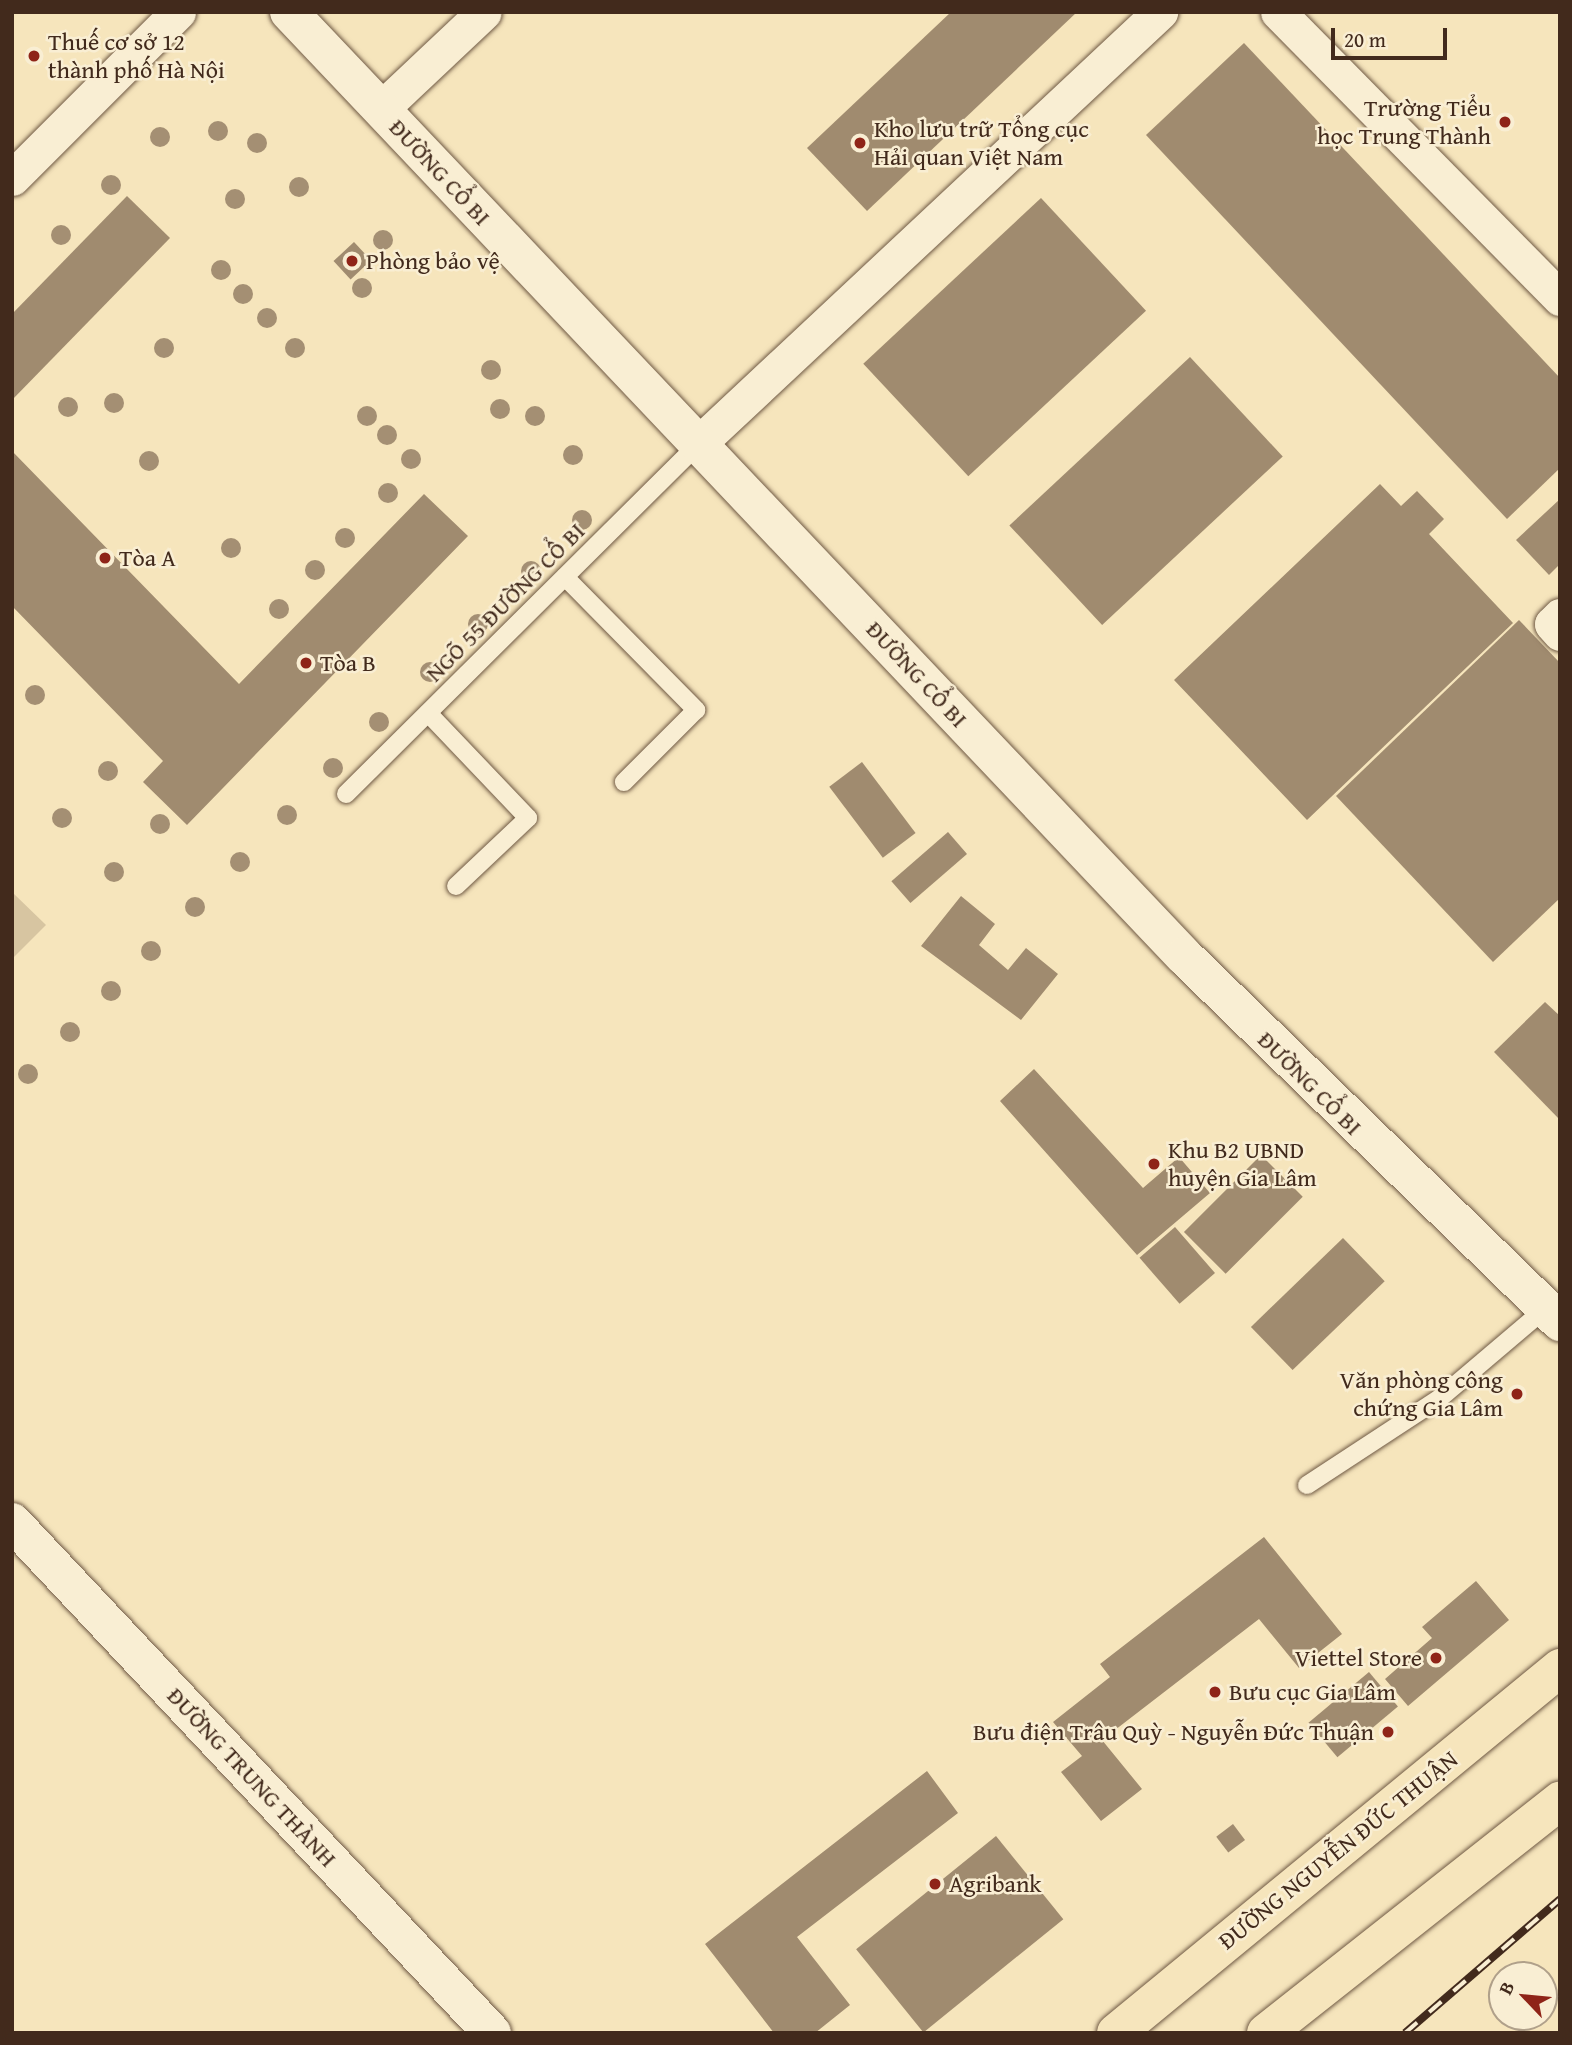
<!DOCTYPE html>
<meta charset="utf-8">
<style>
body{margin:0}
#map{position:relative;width:1572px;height:2045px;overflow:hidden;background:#f6e5bc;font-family:"Gentium Book Plus",serif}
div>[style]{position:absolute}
.green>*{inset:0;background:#d7c5a1}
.building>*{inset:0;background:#a08b6f;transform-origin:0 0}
.roads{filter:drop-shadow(0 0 2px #6f5944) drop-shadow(0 0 2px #6f5944)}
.service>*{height:18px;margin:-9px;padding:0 9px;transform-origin:9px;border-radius:9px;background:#f9eed3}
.minor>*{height:35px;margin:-17.5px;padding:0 17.5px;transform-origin:17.5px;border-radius:17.5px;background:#f9eed3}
.tertiary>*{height:38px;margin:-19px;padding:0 19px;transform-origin:19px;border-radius:19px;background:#f9eed3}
.secondary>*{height:38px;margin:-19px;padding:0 19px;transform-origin:19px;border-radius:19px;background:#f9eed3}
.trunk>*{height:38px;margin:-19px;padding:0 19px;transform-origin:19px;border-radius:19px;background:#f6e5bc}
.rail>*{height:8px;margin-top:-4px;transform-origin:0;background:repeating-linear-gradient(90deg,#f9eed3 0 16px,#422a1c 0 32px);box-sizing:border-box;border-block:2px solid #422a1c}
.trees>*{width:20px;height:20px;margin:-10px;border-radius:50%;background:#a48f73}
.dots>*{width:19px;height:19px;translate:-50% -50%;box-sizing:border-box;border:4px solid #f9eed3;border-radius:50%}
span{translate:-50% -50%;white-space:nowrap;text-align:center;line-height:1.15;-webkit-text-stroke:5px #f9eed3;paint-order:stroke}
.poi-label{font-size:24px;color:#422a1c}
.left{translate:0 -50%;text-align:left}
.right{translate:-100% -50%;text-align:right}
.street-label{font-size:24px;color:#422a1c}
.frame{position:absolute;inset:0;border:14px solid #422a1c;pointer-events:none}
.north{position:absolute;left:1488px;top:1961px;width:70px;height:70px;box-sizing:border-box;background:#f9eed3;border:2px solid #b0a08a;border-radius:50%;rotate:296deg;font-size:19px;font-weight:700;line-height:28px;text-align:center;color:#422a1c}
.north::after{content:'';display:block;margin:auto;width:24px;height:32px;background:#8f2418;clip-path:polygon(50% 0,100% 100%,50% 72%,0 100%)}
.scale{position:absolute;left:1331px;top:28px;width:116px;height:32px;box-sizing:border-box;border:4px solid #422a1c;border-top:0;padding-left:9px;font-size:21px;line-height:24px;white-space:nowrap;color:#422a1c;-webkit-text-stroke:5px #f9eed3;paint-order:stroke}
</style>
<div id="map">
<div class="green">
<div style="clip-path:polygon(12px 892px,46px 925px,12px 959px)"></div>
</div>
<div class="building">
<div style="clip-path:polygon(951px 12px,1077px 12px,867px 211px,807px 148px)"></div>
<div style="clip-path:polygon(1244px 43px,1560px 378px,1560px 468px,1507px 519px,1146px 135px)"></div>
<div style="clip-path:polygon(127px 196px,170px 238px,12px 400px,12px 314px)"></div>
<div style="left:1041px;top:198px;width:154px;height:243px;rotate:47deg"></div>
<div style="left:354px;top:242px;width:25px;height:28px;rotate:47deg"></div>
<div style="left:1190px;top:357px;width:136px;height:247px;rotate:47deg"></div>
<div style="clip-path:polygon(12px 451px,239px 684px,424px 494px,468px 536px,187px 825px,143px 782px,163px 761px,12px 606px)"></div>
<div style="clip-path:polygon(1380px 484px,1401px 506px,1417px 491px,1444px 519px,1429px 534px,1513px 623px,1307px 820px,1174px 680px)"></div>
<div style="clip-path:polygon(1560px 499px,1560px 564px,1549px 575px,1516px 540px)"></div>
<div style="clip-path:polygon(1519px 620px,1560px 663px,1560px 898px,1493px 962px,1336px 796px)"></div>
<div style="left:862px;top:762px;width:89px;height:41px;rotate:53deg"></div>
<div style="left:948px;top:832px;width:29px;height:75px;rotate:49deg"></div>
<div style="clip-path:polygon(961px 896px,995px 924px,979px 945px,1008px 970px,1026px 948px,1058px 974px,1021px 1020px,921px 946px)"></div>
<div style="clip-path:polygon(1545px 1002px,1560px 1016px,1560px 1120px,1494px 1052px)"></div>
<div style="clip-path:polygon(1034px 1069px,1143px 1188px,1179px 1157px,1210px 1193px,1137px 1255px,1000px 1101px)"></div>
<div style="left:1261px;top:1155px;width:59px;height:109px;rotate:45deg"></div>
<div style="left:1175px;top:1227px;width:61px;height:47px;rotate:49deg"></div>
<div style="left:1343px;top:1238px;width:60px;height:128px;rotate:46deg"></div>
<div style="clip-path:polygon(1264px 1537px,1342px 1634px,1299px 1668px,1259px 1619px,1102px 1740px,1142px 1789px,1101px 1821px,1061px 1772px,1082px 1756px,1053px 1722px,1110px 1677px,1100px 1664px)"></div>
<div style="clip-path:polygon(1476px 1581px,1509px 1620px,1408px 1706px,1385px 1679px,1432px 1638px,1422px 1627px)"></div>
<div style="left:1369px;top:1672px;width:45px;height:79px;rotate:50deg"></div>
<div style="clip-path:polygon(927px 1771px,958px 1813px,797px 1937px,850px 2005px,815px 2033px,774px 2033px,705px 1944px)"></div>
<div style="left:1233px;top:1824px;width:20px;height:21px;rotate:53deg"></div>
<div style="left:996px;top:1836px;width:107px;height:180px;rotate:51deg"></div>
</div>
<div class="roads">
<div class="service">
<div style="left:565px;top:577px;width:187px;rotate:45.4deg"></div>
<div style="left:696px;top:710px;width:102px;rotate:135deg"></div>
<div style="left:428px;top:713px;width:145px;rotate:46.4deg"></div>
<div style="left:528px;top:818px;width:99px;rotate:136.6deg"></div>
<div style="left:346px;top:794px;width:496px;rotate:-44.8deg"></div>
<div style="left:1307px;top:1485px;width:159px;rotate:-33.2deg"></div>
<div style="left:1440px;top:1398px;width:138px;rotate:-40.3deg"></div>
</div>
<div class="minor">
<div style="left:1278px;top:12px;width:402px;rotate:45.4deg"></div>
<div style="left:381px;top:109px;width:141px;rotate:-43.3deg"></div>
<div style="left:12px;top:178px;width:235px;rotate:-45deg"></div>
<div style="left:698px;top:444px;width:633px;rotate:-43.08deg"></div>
<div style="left:1560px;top:616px;width:11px;rotate:135deg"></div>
<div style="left:1552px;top:624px;width:12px;rotate:48deg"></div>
</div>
<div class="tertiary">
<div style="left:12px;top:1522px;width:701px;rotate:46.79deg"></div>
</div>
<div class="secondary">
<div style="left:289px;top:12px;width:1301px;rotate:46.53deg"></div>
<div style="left:1184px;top:956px;width:525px;rotate:44.23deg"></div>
</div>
<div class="trunk">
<div style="left:1116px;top:2033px;width:575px;rotate:-39.42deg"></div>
<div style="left:1266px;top:2033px;width:375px;rotate:-38.3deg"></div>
</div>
</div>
<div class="rail">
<div style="left:1405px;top:2033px;width:205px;rotate:-40.8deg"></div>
</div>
<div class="trees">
<div style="left:218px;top:131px"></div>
<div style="left:160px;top:137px"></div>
<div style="left:257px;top:143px"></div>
<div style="left:111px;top:185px"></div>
<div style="left:299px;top:187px"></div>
<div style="left:235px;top:199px"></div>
<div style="left:61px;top:235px"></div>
<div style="left:383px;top:240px"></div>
<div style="left:221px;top:270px"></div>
<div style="left:362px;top:288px"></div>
<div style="left:243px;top:294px"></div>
<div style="left:267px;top:318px"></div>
<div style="left:164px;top:348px"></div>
<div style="left:295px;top:348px"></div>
<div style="left:491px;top:370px"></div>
<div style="left:114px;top:403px"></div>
<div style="left:68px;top:407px"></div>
<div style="left:500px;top:409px"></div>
<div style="left:367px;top:416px"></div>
<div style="left:535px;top:416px"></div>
<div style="left:387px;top:435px"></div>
<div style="left:573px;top:455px"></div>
<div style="left:411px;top:459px"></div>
<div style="left:149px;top:461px"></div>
<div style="left:388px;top:493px"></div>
<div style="left:582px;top:520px"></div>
<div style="left:345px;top:538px"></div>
<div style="left:231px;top:548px"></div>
<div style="left:315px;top:570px"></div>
<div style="left:531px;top:571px"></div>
<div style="left:279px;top:609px"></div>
<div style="left:478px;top:624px"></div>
<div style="left:430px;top:672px"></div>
<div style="left:35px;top:695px"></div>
<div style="left:379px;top:722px"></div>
<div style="left:333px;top:768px"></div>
<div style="left:108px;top:771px"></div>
<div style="left:287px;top:815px"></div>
<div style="left:62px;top:818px"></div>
<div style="left:160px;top:824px"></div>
<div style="left:240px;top:862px"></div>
<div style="left:114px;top:872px"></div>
<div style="left:195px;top:907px"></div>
<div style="left:151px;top:951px"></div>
<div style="left:111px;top:991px"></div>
<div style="left:70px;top:1032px"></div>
<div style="left:28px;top:1074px"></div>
</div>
<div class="dots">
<div style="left:34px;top:56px;background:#8f2418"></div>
<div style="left:1505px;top:122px;background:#8f2418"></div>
<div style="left:860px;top:143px;background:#8f2418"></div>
<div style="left:352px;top:261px;background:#8f2418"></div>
<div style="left:105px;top:558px;background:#8f2418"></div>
<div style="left:306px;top:663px;background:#8f2418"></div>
<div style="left:1154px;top:1164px;background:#8f2418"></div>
<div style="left:1517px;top:1394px;background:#8f2418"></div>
<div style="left:1436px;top:1658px;background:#8f2418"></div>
<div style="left:1215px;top:1692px;background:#8f2418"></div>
<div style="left:1388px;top:1732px;background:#8f2418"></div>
<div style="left:935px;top:1884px;background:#8f2418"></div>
</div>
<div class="poi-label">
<span class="left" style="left:48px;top:56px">Thuế cơ sở 12<br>thành phố Hà Nội</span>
<span class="right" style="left:1491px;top:122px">Trường Tiểu<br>học Trung Thành</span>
<span class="left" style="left:874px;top:143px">Kho lưu trữ Tổng cục<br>Hải quan Việt Nam</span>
<span class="left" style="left:366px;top:261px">Phòng bảo vệ</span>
<span class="left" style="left:119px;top:558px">Tòa A</span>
<span class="left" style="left:320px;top:663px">Tòa B</span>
<span class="left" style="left:1168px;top:1164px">Khu B2 UBND<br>huyện Gia Lâm</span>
<span class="right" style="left:1503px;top:1394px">Văn phòng công<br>chứng Gia Lâm</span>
<span class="right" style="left:1422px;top:1658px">Viettel Store</span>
<span class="left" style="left:1229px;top:1692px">Bưu cục Gia Lâm</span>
<span class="right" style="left:1374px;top:1732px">Bưu điện Trâu Quỳ - Nguyễn Đức Thuận</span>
<span class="left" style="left:949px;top:1884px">Agribank</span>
</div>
<div class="street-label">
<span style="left:440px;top:172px;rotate:47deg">ĐƯỜNG CỔ BI</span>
<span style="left:505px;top:602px;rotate:-45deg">NGÕ 55 ĐƯỜNG CỔ BI</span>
<span style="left:917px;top:674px;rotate:47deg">ĐƯỜNG CỔ BI</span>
<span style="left:1310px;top:1083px;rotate:45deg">ĐƯỜNG CỔ BI</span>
<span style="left:252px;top:1777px;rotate:47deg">ĐƯỜNG TRUNG THÀNH</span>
<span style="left:1338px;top:1850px;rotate:-39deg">ĐƯỜNG NGUYỄN ĐỨC THUẬN</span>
</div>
<div class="frame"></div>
<div class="north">B</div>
<div class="scale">20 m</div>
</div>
